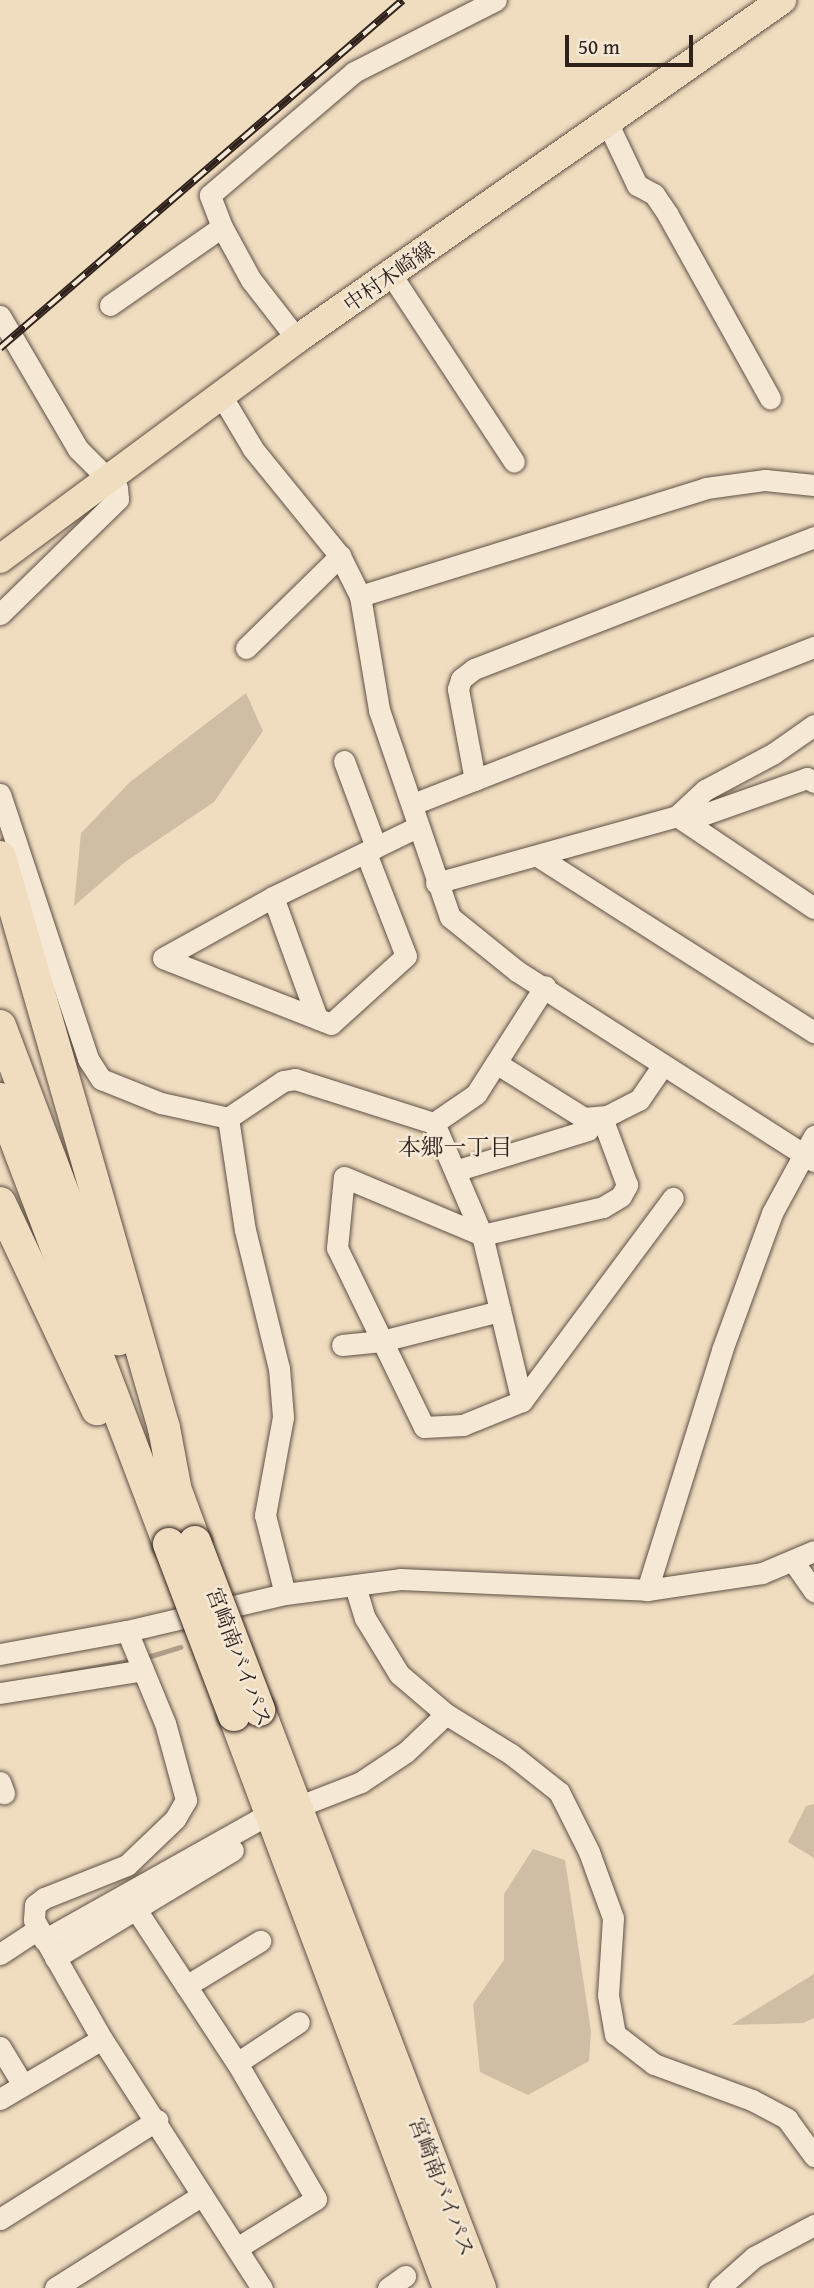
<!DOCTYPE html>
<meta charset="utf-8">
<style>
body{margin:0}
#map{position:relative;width:814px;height:2288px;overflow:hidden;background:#f0ddc0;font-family:"Gentium Book Plus","Noto Serif JP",serif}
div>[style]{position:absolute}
.green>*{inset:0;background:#cfbda4}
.stream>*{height:5px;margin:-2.5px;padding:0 2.5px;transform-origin:2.5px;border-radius:2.5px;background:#ae9d88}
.roads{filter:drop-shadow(0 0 2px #5f5045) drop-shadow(0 0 2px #5f5045)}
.minor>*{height:21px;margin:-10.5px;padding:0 10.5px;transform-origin:10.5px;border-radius:10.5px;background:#f5e9d6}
.major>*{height:28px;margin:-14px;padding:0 14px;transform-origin:14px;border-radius:14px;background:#f0ddc0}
.highway>*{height:32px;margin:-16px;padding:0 16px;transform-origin:16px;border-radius:16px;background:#f0ddc0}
.rail>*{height:8px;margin-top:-4px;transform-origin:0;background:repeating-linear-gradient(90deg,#f5e9d6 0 16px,#2f211c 0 32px);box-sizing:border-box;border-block:2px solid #2f211c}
.bridges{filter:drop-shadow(0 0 2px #2f211c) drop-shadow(0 0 2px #2f211c)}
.highway-bridge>*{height:32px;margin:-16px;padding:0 16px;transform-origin:16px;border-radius:16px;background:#f0ddc0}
span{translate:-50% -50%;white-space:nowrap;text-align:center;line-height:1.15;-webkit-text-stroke:5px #f5e9d6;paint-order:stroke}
.street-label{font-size:21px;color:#2f211c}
.neighbourhood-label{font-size:23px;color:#2f211c}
.scale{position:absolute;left:565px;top:35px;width:128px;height:32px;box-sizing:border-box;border:4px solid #2f211c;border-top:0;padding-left:9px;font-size:21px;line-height:24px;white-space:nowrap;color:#2f211c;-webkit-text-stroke:5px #f5e9d6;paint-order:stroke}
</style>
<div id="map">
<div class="green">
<div style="clip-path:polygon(246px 693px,263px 731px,214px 802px,125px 862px,74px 906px,81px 833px,130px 782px)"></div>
<div style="clip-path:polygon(814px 1804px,814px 1858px,788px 1842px,806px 1806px)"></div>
<div style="clip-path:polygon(533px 1849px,565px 1860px,591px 2031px,589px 2061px,528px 2095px,480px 2072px,473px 2004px,504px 1960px,504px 1894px)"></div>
<div style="clip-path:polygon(814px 1974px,814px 2018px,803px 2023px,731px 2025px)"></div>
</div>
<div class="stream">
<div style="left:144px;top:1658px;width:38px;rotate:-17deg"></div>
<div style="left:62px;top:1673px;width:74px;rotate:-10.1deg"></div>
</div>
<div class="roads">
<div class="minor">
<div style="left:607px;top:122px;width:70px;rotate:64.5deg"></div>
<div style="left:637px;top:185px;width:19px;rotate:28deg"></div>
<div style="left:654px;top:194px;width:25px;rotate:56deg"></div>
<div style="left:668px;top:215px;width:210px;rotate:60.9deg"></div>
<div style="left:392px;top:276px;width:222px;rotate:56.7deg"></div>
<div style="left:110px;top:305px;width:136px;rotate:-34.9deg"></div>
<div style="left:0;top:316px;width:154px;rotate:59.6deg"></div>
<div style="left:78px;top:449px;width:55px;rotate:45deg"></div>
<div style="left:117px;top:488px;width:11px;rotate:85deg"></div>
<div style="left:118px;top:499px;width:165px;rotate:135.7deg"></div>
<div style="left:297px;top:339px;width:75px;rotate:-127.9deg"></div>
<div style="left:251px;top:280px;width:60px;rotate:-118.7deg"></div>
<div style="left:222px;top:227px;width:34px;rotate:-111deg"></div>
<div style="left:210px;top:195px;width:189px;rotate:-40.5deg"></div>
<div style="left:354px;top:72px;width:159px;rotate:-26.9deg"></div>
<div style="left:221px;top:395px;width:63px;rotate:59.3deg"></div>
<div style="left:253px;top:449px;width:138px;rotate:50.9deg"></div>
<div style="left:340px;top:556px;width:45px;rotate:63.4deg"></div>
<div style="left:360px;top:596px;width:116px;rotate:80.5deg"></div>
<div style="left:379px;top:710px;width:219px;rotate:71.1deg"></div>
<div style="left:450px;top:917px;width:86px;rotate:38.9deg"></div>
<div style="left:517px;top:971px;width:353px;rotate:32.6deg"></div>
<div style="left:360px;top:596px;width:362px;rotate:-17.3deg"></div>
<div style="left:706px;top:488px;width:60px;rotate:-7.7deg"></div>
<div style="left:765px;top:480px;width:49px;rotate:5.8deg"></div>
<div style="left:246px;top:648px;width:132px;rotate:-44.4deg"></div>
<div style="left:344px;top:761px;width:92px;rotate:69.6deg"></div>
<div style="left:475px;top:780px;width:93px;rotate:-100.6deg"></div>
<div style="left:458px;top:689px;width:10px;rotate:-73deg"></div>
<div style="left:461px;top:679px;width:16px;rotate:-38deg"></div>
<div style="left:474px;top:669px;width:365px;rotate:-21.2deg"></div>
<div style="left:0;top:794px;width:279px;rotate:71.6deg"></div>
<div style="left:88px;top:1059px;width:24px;rotate:57deg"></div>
<div style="left:101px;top:1079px;width:65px;rotate:21.8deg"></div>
<div style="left:161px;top:1103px;width:69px;rotate:12.6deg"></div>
<div style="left:228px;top:1118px;width:66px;rotate:-33.9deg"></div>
<div style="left:283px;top:1081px;width:12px;rotate:-9deg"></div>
<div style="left:295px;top:1079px;width:146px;rotate:17.6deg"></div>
<div style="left:434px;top:1123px;width:51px;rotate:-34.6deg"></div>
<div style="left:476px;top:1094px;width:128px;rotate:-57.4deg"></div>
<div style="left:413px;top:804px;width:431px;rotate:-21.4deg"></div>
<div style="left:677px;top:816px;width:165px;rotate:33.9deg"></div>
<div style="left:685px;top:821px;width:129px;rotate:-19.4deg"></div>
<div style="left:807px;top:778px;width:8px;rotate:30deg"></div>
<div style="left:366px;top:853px;width:110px;rotate:68.8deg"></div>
<div style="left:406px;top:956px;width:101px;rotate:137.8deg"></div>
<div style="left:331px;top:1024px;width:180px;rotate:-158.6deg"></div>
<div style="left:163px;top:958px;width:126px;rotate:-29deg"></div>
<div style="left:273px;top:897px;width:160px;rotate:-25.9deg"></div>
<div style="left:539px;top:857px;width:326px;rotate:32.5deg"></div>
<div style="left:436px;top:883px;width:250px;rotate:-15.5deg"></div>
<div style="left:677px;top:816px;width:38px;rotate:-43deg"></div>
<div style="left:705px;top:790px;width:78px;rotate:-28.2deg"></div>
<div style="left:774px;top:753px;width:49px;rotate:-35deg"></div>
<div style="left:273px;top:897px;width:129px;rotate:70deg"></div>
<div style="left:496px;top:1063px;width:104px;rotate:32deg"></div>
<div style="left:584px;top:1118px;width:23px;rotate:-5deg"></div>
<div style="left:607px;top:1116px;width:36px;rotate:-27deg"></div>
<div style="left:639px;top:1100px;width:42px;rotate:-55.6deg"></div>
<div style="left:228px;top:1118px;width:113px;rotate:81.4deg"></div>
<div style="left:245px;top:1230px;width:142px;rotate:76.2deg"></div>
<div style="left:279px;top:1368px;width:49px;rotate:85.3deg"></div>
<div style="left:283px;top:1417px;width:100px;rotate:100.4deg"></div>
<div style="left:265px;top:1515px;width:81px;rotate:75.8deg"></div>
<div style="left:434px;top:1123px;width:122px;rotate:66.8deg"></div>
<div style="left:482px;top:1235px;width:124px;rotate:-13deg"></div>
<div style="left:603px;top:1207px;width:21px;rotate:-31deg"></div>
<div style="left:621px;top:1196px;width:13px;rotate:-61deg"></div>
<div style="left:627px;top:1185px;width:66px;rotate:-110.4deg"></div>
<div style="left:458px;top:1170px;width:136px;rotate:-17.1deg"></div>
<div style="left:344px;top:1177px;width:150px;rotate:22.8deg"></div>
<div style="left:482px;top:1235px;width:171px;rotate:76.5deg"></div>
<div style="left:522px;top:1401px;width:64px;rotate:157.9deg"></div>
<div style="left:463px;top:1425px;width:39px;rotate:177deg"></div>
<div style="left:424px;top:1427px;width:199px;rotate:-115.9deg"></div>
<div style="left:337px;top:1248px;width:71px;rotate:-84.4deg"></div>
<div style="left:342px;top:1345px;width:40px;rotate:-5.7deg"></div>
<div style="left:382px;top:1341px;width:122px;rotate:-14.3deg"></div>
<div style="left:522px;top:1401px;width:253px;rotate:-53.4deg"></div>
<div style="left:793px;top:1561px;width:37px;rotate:55deg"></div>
<div style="left:355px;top:1586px;width:34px;rotate:73deg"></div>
<div style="left:365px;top:1618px;width:66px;rotate:58.7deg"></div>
<div style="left:399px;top:1674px;width:62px;rotate:40.4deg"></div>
<div style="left:446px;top:1714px;width:76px;rotate:31.6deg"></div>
<div style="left:511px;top:1754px;width:61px;rotate:38.4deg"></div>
<div style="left:559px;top:1792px;width:67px;rotate:63.4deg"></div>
<div style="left:589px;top:1852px;width:70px;rotate:70deg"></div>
<div style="left:613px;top:1918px;width:77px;rotate:93.7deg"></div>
<div style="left:608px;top:1995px;width:40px;rotate:80deg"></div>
<div style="left:615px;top:2034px;width:49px;rotate:37.6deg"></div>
<div style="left:654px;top:2064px;width:104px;rotate:20.2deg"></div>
<div style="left:752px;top:2100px;width:40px;rotate:28deg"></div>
<div style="left:787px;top:2119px;width:46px;rotate:53.9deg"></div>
<div style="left:647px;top:1590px;width:251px;rotate:-72.6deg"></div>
<div style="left:722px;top:1350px;width:146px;rotate:-69.9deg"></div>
<div style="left:772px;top:1213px;width:88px;rotate:-61.4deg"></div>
<div style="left:127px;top:1631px;width:100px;rotate:67.6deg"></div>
<div style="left:165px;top:1723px;width:80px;rotate:74.7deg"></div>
<div style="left:186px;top:1800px;width:22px;rotate:120deg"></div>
<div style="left:175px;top:1819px;width:66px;rotate:136.2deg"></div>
<div style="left:127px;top:1865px;width:89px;rotate:158.3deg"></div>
<div style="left:44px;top:1898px;width:11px;rotate:142deg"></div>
<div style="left:35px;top:1905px;width:15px;rotate:94deg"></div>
<div style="left:34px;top:1920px;width:137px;rotate:60.3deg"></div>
<div style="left:102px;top:2039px;width:296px;rotate:57.3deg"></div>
<div style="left:0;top:1654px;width:129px;rotate:-10.3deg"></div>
<div style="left:127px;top:1631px;width:162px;rotate:-13.2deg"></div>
<div style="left:285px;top:1594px;width:116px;rotate:-7.4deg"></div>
<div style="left:400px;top:1579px;width:247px;rotate:2.5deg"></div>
<div style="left:647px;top:1590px;width:116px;rotate:-8.4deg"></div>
<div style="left:762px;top:1573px;width:56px;rotate:-22.9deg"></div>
<div style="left:0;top:1693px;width:145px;rotate:-9.1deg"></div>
<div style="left:0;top:1782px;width:12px;rotate:70deg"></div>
<div style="left:297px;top:1807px;width:69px;rotate:-21.3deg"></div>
<div style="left:361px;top:1782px;width:54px;rotate:-33.7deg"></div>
<div style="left:406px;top:1752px;width:55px;rotate:-43.5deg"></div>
<div style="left:137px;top:1911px;width:182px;rotate:56.7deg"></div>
<div style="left:237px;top:2063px;width:157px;rotate:59.8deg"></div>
<div style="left:316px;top:2199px;width:93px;rotate:148.2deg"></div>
<div style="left:44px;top:1940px;width:259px;rotate:-29.3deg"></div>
<div style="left:0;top:1954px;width:45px;rotate:-33.3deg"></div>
<div style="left:55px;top:1958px;width:208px;rotate:-31.2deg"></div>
<div style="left:186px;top:1986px;width:87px;rotate:-31.3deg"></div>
<div style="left:0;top:2047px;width:44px;rotate:58.8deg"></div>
<div style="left:237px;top:2063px;width:74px;rotate:-33.5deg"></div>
<div style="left:0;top:2099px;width:118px;rotate:-30.5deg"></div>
<div style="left:0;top:2219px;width:186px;rotate:-32.2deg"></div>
<div style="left:55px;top:2288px;width:174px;rotate:-32.3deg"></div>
<div style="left:388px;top:2288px;width:21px;rotate:-35deg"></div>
<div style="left:719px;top:2288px;width:47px;rotate:-41.5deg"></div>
<div style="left:754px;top:2257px;width:68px;rotate:-28.1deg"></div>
</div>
<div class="major">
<div style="left:0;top:559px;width:370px;rotate:-36.5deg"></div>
<div style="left:297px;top:339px;width:592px;rotate:-34.95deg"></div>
</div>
<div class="highway">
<div style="left:0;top:857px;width:594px;rotate:73.98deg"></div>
<div style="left:164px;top:1428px;width:59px;rotate:79.3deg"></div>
<div style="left:0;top:1026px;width:335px;rotate:69.3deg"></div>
<div style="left:0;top:1099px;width:476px;rotate:69.2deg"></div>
<div style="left:0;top:1203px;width:228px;rotate:64.8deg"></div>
<div style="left:167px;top:1466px;width:81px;rotate:69.8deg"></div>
<div style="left:259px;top:1710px;width:619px;rotate:69.08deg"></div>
<div style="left:234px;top:1715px;width:612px;rotate:69.43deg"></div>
</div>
</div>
<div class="rail">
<div style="left:0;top:348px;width:532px;rotate:-40.81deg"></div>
</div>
<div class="bridges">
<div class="highway-bridge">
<div style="left:195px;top:1542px;width:180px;rotate:69.1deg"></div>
<div style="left:169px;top:1544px;width:183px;rotate:69.2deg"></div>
</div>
</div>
<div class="street-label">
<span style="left:389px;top:277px;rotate:-35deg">中村木崎線</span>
<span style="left:239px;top:1657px;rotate:69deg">宮崎南バイパス</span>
<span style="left:442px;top:2187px;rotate:69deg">宮崎南バイパス</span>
</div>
<div class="neighbourhood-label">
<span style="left:455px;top:1147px">本郷一丁目</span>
</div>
<div class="scale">50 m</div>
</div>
